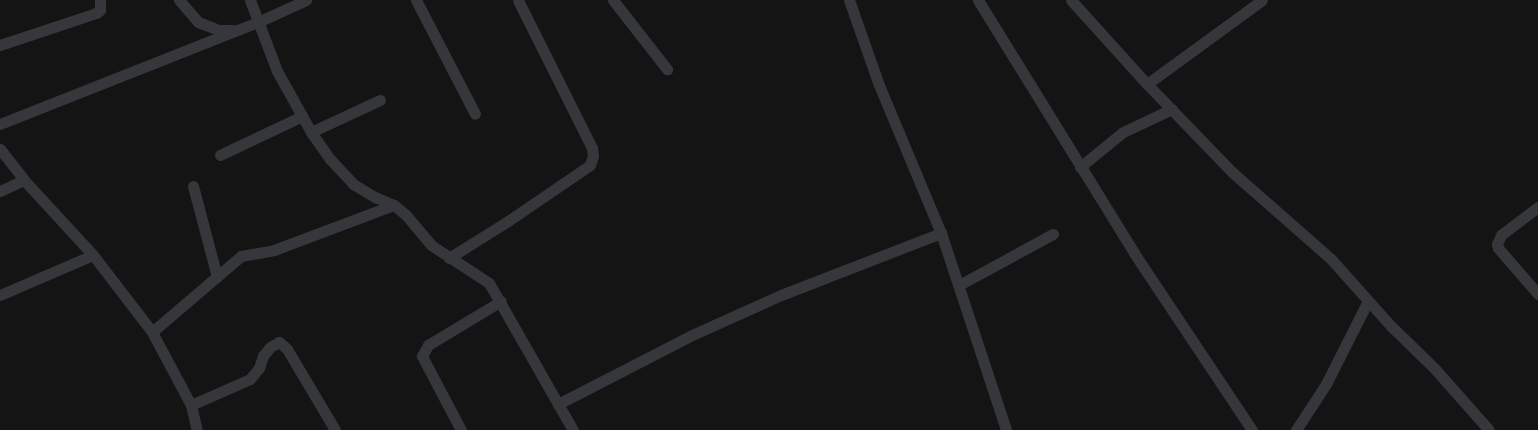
<!DOCTYPE html>
<style>
body{margin:0}
#map{position:relative;width:1538px;height:430px;overflow:hidden;background:#141415;font-family:"Fira Sans",sans-serif}
div>[style]{position:absolute}
.minor>*{height:11px;margin:-5.5px;padding:0 5.5px;transform-origin:5.5px;border-radius:5.5px;background:#35373a}
span{translate:-50% -50%;white-space:nowrap;text-align:center;line-height:1.15;-webkit-text-stroke:4px #0f0f10;paint-order:stroke}
</style>
<div id="map">
<div class="minor">
<div style="left:179px;top:0;width:29px;rotate:49deg"></div>
<div style="left:198px;top:22px;width:22px;rotate:21deg"></div>
<div style="left:219px;top:30px;width:14px"></div>
<div style="left:250px;top:0;width:76px;rotate:69.2deg"></div>
<div style="left:277px;top:71px;width:70px;rotate:60.9deg"></div>
<div style="left:311px;top:132px;width:33px;rotate:55deg"></div>
<div style="left:330px;top:159px;width:34px;rotate:47deg"></div>
<div style="left:353px;top:184px;width:26px;rotate:31deg"></div>
<div style="left:375px;top:197px;width:21px;rotate:23deg"></div>
<div style="left:394px;top:205px;width:16px;rotate:40deg"></div>
<div style="left:406px;top:215px;width:39px;rotate:50deg"></div>
<div style="left:431px;top:245px;width:69px;rotate:33.2deg"></div>
<div style="left:489px;top:283px;width:169px;rotate:60.3deg"></div>
<div style="left:416px;top:0;width:128px;rotate:62.6deg"></div>
<div style="left:613px;top:0;width:88px;rotate:52deg"></div>
<div style="left:849px;top:0;width:90px;rotate:70.6deg"></div>
<div style="left:879px;top:85px;width:160px;rotate:67.3deg"></div>
<div style="left:941px;top:233px;width:207px;rotate:71.7deg"></div>
<div style="left:978px;top:0;width:297px;rotate:58.3deg"></div>
<div style="left:1134px;top:253px;width:213px;rotate:56.3deg"></div>
<div style="left:1071px;top:0;width:113px;rotate:47.9deg"></div>
<div style="left:1147px;top:84px;width:122px;rotate:46deg"></div>
<div style="left:1232px;top:172px;width:132px;rotate:41.3deg"></div>
<div style="left:1331px;top:259px;width:90px;rotate:48.2deg"></div>
<div style="left:1391px;top:326px;width:62px;rotate:44.3deg"></div>
<div style="left:1435px;top:369px;width:81px;rotate:48.5deg"></div>
<div style="left:0;top:45px;width:101px;rotate:-18.4deg"></div>
<div style="left:96px;top:13px;width:5px;rotate:-37deg"></div>
<div style="left:100px;top:10px;width:10px;rotate:-90deg"></div>
<div style="left:1147px;top:84px;width:142px;rotate:-36.1deg"></div>
<div style="left:0;top:124px;width:277px;rotate:-21.6deg"></div>
<div style="left:258px;top:22px;width:53px;rotate:-24.6deg"></div>
<div style="left:311px;top:132px;width:76px;rotate:-24.9deg"></div>
<div style="left:0;top:149px;width:39px;rotate:52deg"></div>
<div style="left:24px;top:180px;width:102px;rotate:47.4deg"></div>
<div style="left:93px;top:255px;width:97px;rotate:52.5deg"></div>
<div style="left:152px;top:332px;width:83px;rotate:61.9deg"></div>
<div style="left:191px;top:405px;width:26px;rotate:77deg"></div>
<div style="left:220px;top:155px;width:91px;rotate:-25.4deg"></div>
<div style="left:1080px;top:167px;width:55px;rotate:-39.1deg"></div>
<div style="left:1123px;top:132px;width:54px;rotate:-25.1deg"></div>
<div style="left:193px;top:186px;width:94px;rotate:75.2deg"></div>
<div style="left:0;top:191px;width:26px;rotate:-25deg"></div>
<div style="left:1538px;top:207px;width:46px;rotate:142.9deg"></div>
<div style="left:1501px;top:235px;width:10px;rotate:114deg"></div>
<div style="left:1497px;top:244px;width:4px;rotate:76deg"></div>
<div style="left:1498px;top:248px;width:61px;rotate:49deg"></div>
<div style="left:449px;top:258px;width:70px;rotate:-32.1deg"></div>
<div style="left:508px;top:221px;width:99px;rotate:-34.3deg"></div>
<div style="left:590px;top:165px;width:9px;rotate:-72deg"></div>
<div style="left:593px;top:156px;width:8px;rotate:-97deg"></div>
<div style="left:592px;top:148px;width:165px;rotate:-116.6deg"></div>
<div style="left:959px;top:285px;width:107px;rotate:-28.5deg"></div>
<div style="left:0;top:295px;width:101px;rotate:-23.3deg"></div>
<div style="left:152px;top:332px;width:117px;rotate:-40.5deg"></div>
<div style="left:241px;top:256px;width:34px;rotate:-10deg"></div>
<div style="left:274px;top:250px;width:128px;rotate:-20.6deg"></div>
<div style="left:558px;top:404px;width:151px;rotate:-27.2deg"></div>
<div style="left:692px;top:335px;width:98px;rotate:-24.2deg"></div>
<div style="left:781px;top:295px;width:172px;rotate:-21.2deg"></div>
<div style="left:191px;top:405px;width:64px;rotate:-23.8deg"></div>
<div style="left:250px;top:379px;width:14px;rotate:-51deg"></div>
<div style="left:259px;top:368px;width:13px;rotate:-72deg"></div>
<div style="left:263px;top:356px;width:11px;rotate:-52deg"></div>
<div style="left:270px;top:347px;width:10px;rotate:-29deg"></div>
<div style="left:279px;top:342px;width:11px;rotate:41deg"></div>
<div style="left:287px;top:349px;width:94px;rotate:59.3deg"></div>
<div style="left:461px;top:430px;width:84px;rotate:-117.8deg"></div>
<div style="left:422px;top:356px;width:13px;rotate:-61deg"></div>
<div style="left:428px;top:345px;width:85px;rotate:-31.1deg"></div>
<div style="left:1296px;top:430px;width:55px;rotate:-56.9deg"></div>
<div style="left:1326px;top:384px;width:93px;rotate:-63.2deg"></div>
</div>
</div>
